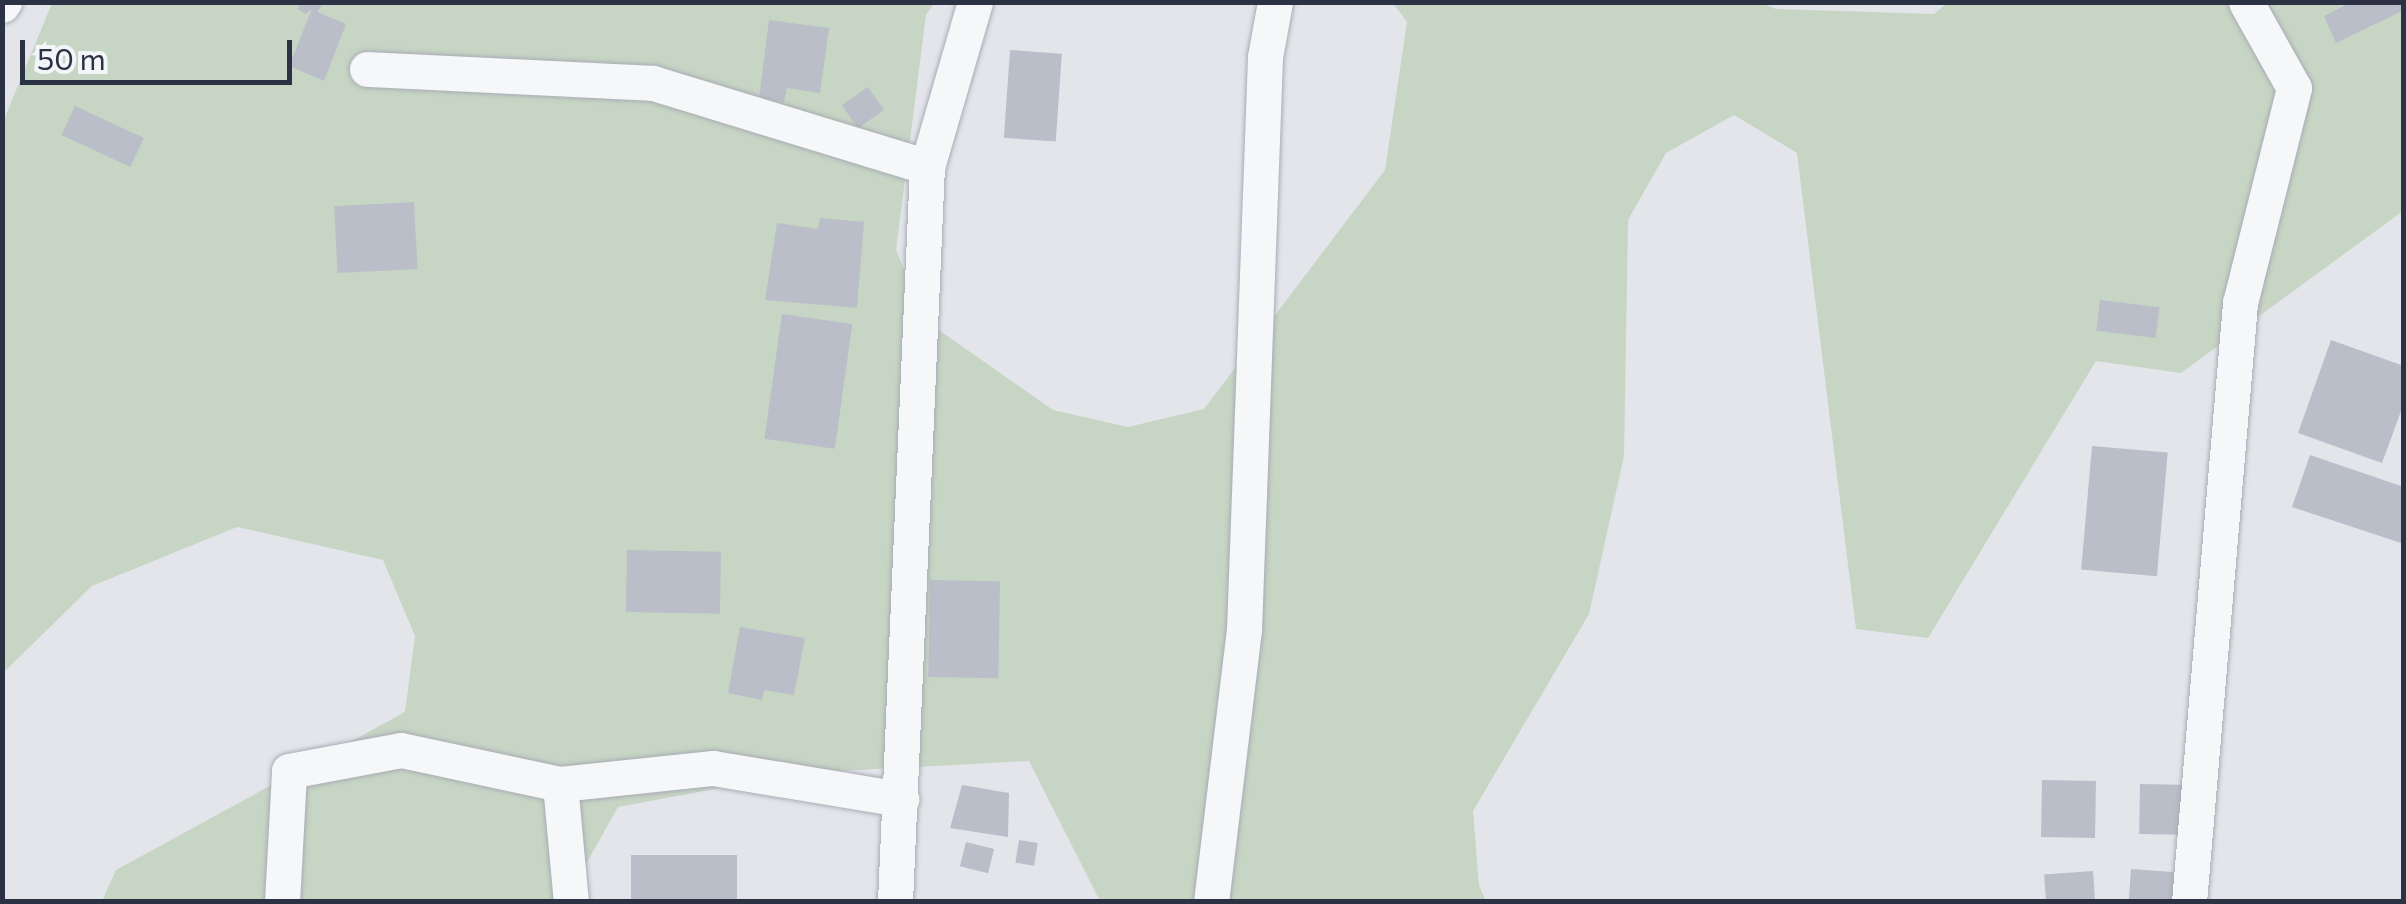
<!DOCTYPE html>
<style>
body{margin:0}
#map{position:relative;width:2406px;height:904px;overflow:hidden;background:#e3e5eb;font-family:Commissioner,sans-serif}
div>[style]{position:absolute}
.green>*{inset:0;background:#c7d5c4}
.building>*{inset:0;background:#babec8;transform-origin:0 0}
.roads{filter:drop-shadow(0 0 2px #a8acb5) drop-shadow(0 0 2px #a8acb5)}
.minor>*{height:35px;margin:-17.5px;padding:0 17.5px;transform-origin:17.5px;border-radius:17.5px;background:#f6f7f9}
span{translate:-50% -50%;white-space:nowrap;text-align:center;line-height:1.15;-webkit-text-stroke:8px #f3f5f8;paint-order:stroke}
.frame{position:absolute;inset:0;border:5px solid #2a3243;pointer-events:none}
.scale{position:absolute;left:20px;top:40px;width:272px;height:45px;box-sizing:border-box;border:5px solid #2a3243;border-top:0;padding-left:12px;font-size:30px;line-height:35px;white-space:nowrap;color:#2a3243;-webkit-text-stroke:8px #f3f5f8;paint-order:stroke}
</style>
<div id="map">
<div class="green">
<div style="clip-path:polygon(1760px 2px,1776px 9px,1934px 14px,1948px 2px,2403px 3px,2403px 211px,2181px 373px,2096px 361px,1928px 638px,1856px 629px,1797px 153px,1734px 115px,1666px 153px,1628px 220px,1624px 456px,1589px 614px,1473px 811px,1479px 886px,1486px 901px,1100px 901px,1029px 761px,800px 773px,618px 807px,578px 878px,581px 901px,102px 901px,116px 870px,405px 712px,415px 636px,383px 560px,237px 527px,92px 586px,3px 673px,3px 122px,52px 3px,934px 3px,926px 15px,896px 250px,926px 321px,1053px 410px,1128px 427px,1204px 409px,1385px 170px,1407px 22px,1393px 3px)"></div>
</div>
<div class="building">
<div style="clip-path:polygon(302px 2px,324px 2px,317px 12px,346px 24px,324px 81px,289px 66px,312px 9px,305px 14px,298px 9px)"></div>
<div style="clip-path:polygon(2352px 2px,2404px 2px,2404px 10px,2336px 43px,2324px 16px)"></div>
<div style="clip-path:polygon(769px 20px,829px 28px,820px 93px,787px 88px,784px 102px,759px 99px)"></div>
<div style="left:1010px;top:50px;width:52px;height:88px;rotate:4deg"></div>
<div style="left:868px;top:87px;width:28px;height:32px;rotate:55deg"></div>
<div style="left:75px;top:106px;width:76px;height:32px;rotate:25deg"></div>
<div style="left:414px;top:202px;width:67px;height:80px;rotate:87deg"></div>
<div style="clip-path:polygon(820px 218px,864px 222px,857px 308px,765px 300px,777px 223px,818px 229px)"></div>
<div style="left:2100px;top:300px;width:60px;height:31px;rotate:7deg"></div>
<div style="left:782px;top:314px;width:71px;height:126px;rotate:8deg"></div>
<div style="clip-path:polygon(2331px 340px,2404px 366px,2404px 403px,2382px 463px,2298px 433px)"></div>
<div style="left:2092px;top:446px;width:76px;height:124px;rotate:5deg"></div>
<div style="clip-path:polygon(2310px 455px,2404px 487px,2404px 544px,2292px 507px)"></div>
<div style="left:627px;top:550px;width:94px;height:62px;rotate:1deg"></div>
<div style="left:930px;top:580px;width:70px;height:97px;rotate:1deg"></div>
<div style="clip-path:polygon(740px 627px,805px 638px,794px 695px,764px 690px,762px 700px,728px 693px)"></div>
<div style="left:2042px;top:780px;width:54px;height:57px;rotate:1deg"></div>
<div style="left:2140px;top:784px;width:53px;height:50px;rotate:1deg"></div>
<div style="clip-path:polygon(962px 785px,1009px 793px,1008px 837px,950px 828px)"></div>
<div style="left:1019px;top:840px;width:19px;height:23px;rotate:9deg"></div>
<div style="left:966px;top:842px;width:29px;height:25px;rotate:14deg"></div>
<div style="left:737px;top:855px;width:47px;height:106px;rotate:90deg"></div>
<div style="left:2131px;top:869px;width:56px;height:33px;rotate:4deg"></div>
<div style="left:2093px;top:871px;width:31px;height:49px;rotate:86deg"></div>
</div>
<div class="roads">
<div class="minor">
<div style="left:2px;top:5px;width:4px;rotate:-56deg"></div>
<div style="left:367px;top:69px;width:286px;rotate:2.8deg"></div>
<div style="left:653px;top:83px;width:287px;rotate:17deg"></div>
<div style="left:560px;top:784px;width:119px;rotate:84.7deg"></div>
<div style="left:282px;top:902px;width:131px;rotate:-86.9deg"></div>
<div style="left:289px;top:771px;width:114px;rotate:-10.6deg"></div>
<div style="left:401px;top:750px;width:163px;rotate:12.1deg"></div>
<div style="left:560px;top:784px;width:154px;rotate:-6deg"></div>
<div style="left:713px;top:768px;width:191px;rotate:9.4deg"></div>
<div style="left:895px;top:902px;width:736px;rotate:-87.51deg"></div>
<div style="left:927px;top:167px;width:172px;rotate:-73.8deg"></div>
<div style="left:1211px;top:902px;width:274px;rotate:-83.1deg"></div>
<div style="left:1244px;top:630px;width:573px;rotate:-87.9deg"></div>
<div style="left:1265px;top:57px;width:56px;rotate:-79.7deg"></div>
<div style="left:2189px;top:902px;width:601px;rotate:-85.13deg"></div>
<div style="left:2240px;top:303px;width:222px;rotate:-75.9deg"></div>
<div style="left:2294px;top:88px;width:98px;rotate:-119.2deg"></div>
</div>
</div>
<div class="frame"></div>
<div class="scale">50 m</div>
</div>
